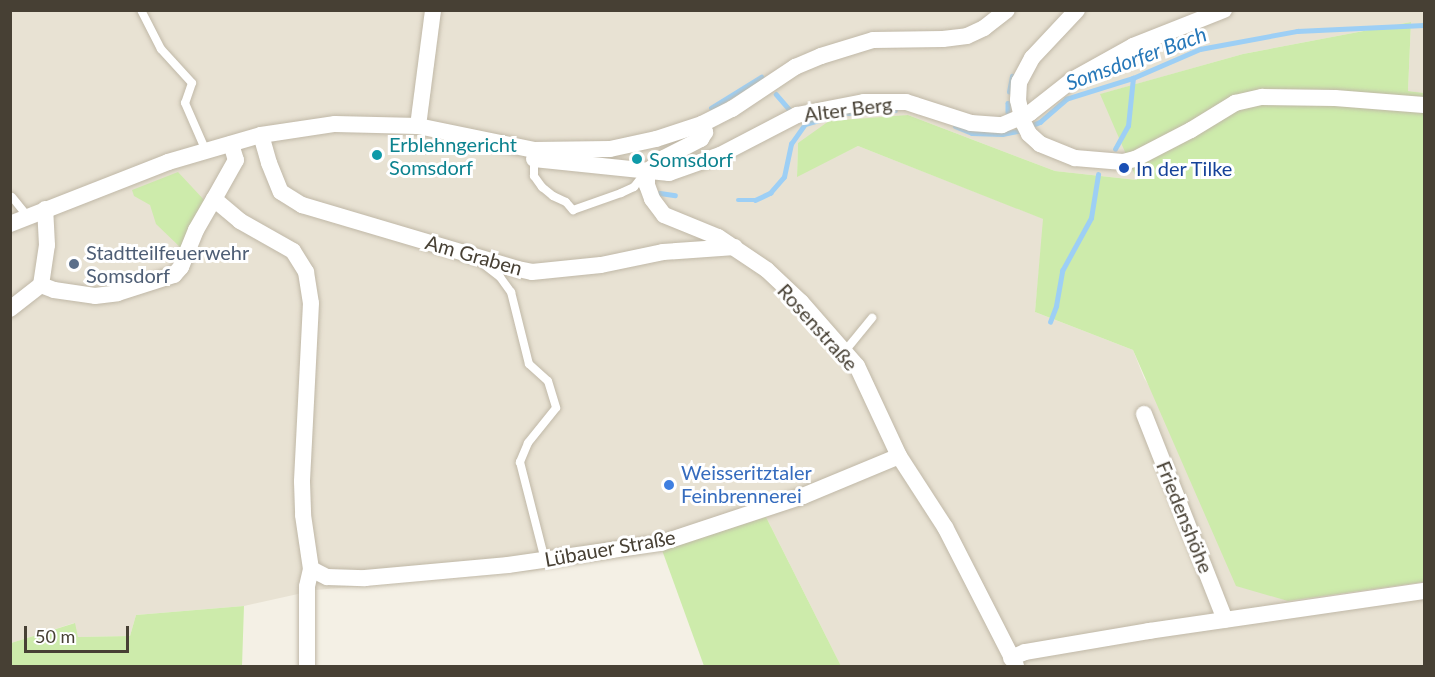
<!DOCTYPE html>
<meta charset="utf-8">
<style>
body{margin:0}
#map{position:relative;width:1435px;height:677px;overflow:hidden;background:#f4f0e5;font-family:Lato,sans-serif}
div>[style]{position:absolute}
.residential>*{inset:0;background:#e8e2d3}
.green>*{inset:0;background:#cdebab}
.stream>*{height:4.5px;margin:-2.25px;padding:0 2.25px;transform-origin:2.25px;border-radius:2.25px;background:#9dcff5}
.roads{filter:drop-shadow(0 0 2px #c0b8a7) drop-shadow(0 0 2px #c0b8a7)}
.service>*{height:8px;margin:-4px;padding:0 4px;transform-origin:4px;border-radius:4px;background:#fff}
.minor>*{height:16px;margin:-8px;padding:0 8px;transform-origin:8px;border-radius:8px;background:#fff}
.dots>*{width:16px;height:16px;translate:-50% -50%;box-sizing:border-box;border:3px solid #fff;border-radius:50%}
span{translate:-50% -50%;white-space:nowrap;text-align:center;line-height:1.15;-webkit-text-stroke:6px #fff;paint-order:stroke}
.street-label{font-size:20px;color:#474034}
.culture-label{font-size:20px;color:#0d838f}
.left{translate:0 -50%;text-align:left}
.transit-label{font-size:20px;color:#164399}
.service-label{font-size:20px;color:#4e5e75}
.shop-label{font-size:20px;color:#366cbe}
.water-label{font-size:21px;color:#2778b9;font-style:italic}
.frame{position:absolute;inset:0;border:12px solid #474034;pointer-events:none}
.scale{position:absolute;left:24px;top:626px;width:105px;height:27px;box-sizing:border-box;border:3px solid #474034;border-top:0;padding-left:8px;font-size:18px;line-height:21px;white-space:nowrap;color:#474034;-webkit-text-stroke:4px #fff;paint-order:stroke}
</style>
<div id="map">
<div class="residential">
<div style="clip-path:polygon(11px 11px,1424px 11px,1424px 93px,1408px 91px,1411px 22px,1243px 54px,1101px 94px,1137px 180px,1055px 171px,908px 115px,798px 143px,797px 176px,858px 146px,1044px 219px,1035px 312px,1133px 350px,1144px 378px,1288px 601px,1424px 582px,1424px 666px,841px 666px,766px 517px,662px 550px,533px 571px,316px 590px,244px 606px,136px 615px,130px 636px,78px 637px,74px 623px,11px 643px)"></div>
</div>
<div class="green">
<div style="clip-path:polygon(1411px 22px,1408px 91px,1424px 93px,1424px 582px,1288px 601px,1236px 586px,1133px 350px,1035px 312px,1043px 219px,858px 146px,797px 177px,798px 143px,829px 121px,908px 115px,1055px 171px,1137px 180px,1100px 94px,1243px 54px)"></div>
<div style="clip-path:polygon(178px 172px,206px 202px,182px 249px,156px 224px,150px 205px,134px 196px,132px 190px)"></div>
<div style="clip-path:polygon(766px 517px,841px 666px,704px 666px,662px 550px)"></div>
<div style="clip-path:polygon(244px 606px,242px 666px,11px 666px,11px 643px,75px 623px,78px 637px,130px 636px,136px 615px)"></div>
</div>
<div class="stream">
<div style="left:1009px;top:92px;width:16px;rotate:-79deg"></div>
<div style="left:776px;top:94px;width:21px;rotate:49deg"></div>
<div style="left:1008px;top:103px;width:9px;rotate:90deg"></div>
<div style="left:711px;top:108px;width:59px;rotate:-31.8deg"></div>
<div style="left:847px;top:113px;width:48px;rotate:-3.6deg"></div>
<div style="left:955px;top:126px;width:18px;rotate:22deg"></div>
<div style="left:972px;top:133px;width:30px;rotate:2deg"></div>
<div style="left:1002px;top:134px;width:20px;rotate:-11deg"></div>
<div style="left:1030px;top:126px;width:11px;rotate:-22deg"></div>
<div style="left:1040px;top:122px;width:35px;rotate:-41deg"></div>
<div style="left:1066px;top:99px;width:70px;rotate:-17.4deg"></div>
<div style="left:1133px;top:78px;width:73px;rotate:-23.4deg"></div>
<div style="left:1200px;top:49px;width:99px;rotate:-10.5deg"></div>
<div style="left:1297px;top:31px;width:127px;rotate:-2.7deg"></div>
<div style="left:1115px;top:149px;width:26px;rotate:-61deg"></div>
<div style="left:1128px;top:126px;width:48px;rotate:-84.1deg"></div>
<div style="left:660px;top:193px;width:15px;rotate:8deg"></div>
<div style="left:738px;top:200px;width:17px"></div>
<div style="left:755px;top:200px;width:17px;rotate:-25deg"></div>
<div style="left:770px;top:193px;width:21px;rotate:-49deg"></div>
<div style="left:784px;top:177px;width:34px;rotate:-78deg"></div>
<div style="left:791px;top:144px;width:24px;rotate:-55deg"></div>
<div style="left:805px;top:124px;width:29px;rotate:-16deg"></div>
<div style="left:1050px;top:322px;width:17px;rotate:-69deg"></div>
<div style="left:1056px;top:306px;width:36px;rotate:-80deg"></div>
<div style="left:1062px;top:271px;width:60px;rotate:-61.3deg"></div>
<div style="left:1091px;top:218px;width:44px;rotate:-80.8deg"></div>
</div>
<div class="roads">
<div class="service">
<div style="left:141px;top:10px;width:44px;rotate:62.9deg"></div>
<div style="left:161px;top:49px;width:46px;rotate:47.6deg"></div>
<div style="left:192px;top:83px;width:21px;rotate:109deg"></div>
<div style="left:185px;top:103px;width:52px;rotate:66.4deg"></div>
<div style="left:534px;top:158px;width:18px;rotate:90deg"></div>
<div style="left:534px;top:176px;width:14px;rotate:54deg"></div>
<div style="left:542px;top:187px;width:14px;rotate:39deg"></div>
<div style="left:553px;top:196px;width:14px;rotate:25deg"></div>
<div style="left:566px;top:202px;width:11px;rotate:49deg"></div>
<div style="left:573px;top:210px;width:51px;rotate:-19.5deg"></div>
<div style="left:621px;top:193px;width:14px;rotate:-25deg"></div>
<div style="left:634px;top:187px;width:16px;rotate:-52deg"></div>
<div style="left:12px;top:197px;width:26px;rotate:51deg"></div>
<div style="left:482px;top:263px;width:23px;rotate:38deg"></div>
<div style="left:500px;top:277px;width:19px;rotate:54deg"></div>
<div style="left:511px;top:292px;width:74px;rotate:76deg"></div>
<div style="left:529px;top:364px;width:25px;rotate:42deg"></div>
<div style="left:548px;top:381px;width:28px;rotate:73deg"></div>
<div style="left:556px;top:408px;width:45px;rotate:128.7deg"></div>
<div style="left:528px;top:443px;width:21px;rotate:113deg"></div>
<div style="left:520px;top:462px;width:101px;rotate:75.7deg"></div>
<div style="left:845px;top:351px;width:43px;rotate:-50.7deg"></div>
</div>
<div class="minor">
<div style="left:1077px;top:10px;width:66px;rotate:133.2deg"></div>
<div style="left:1032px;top:58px;width:27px;rotate:118deg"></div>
<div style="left:1019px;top:82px;width:18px;rotate:93deg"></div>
<div style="left:1018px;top:100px;width:23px;rotate:77deg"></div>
<div style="left:1023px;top:122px;width:13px;rotate:63deg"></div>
<div style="left:1029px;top:134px;width:15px;rotate:42deg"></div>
<div style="left:1040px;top:144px;width:38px;rotate:22deg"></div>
<div style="left:1075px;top:158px;width:48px;rotate:4.8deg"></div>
<div style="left:1123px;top:162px;width:12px;rotate:-14deg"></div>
<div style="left:1135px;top:159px;width:63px;rotate:-27.4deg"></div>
<div style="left:1191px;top:130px;width:52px;rotate:-31.5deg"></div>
<div style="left:1235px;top:103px;width:28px;rotate:-13deg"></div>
<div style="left:1262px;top:97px;width:73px;rotate:0.8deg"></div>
<div style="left:1335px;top:98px;width:89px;rotate:4.5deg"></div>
<div style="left:702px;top:124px;width:9px;rotate:69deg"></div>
<div style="left:705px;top:132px;width:8px;rotate:120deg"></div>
<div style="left:701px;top:139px;width:42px;rotate:152.8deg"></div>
<div style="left:664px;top:158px;width:22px;rotate:141deg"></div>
<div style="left:647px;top:172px;width:13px;rotate:90deg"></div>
<div style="left:647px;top:185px;width:15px;rotate:70deg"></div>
<div style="left:652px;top:199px;width:20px;rotate:53deg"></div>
<div style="left:664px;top:215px;width:58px;rotate:22.2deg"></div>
<div style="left:718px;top:237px;width:59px;rotate:34deg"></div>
<div style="left:767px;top:270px;width:47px;rotate:43.3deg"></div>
<div style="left:801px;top:302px;width:85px;rotate:48.8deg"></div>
<div style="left:857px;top:366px;width:99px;rotate:65deg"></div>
<div style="left:899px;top:456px;width:85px;rotate:57.1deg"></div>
<div style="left:945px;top:527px;width:156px;rotate:62.9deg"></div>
<div style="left:418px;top:126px;width:117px;rotate:-82.6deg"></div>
<div style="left:261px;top:135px;width:29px;rotate:74deg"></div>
<div style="left:269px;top:163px;width:31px;rotate:68deg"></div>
<div style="left:281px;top:192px;width:25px;rotate:32deg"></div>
<div style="left:302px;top:205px;width:225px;rotate:16.5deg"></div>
<div style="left:518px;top:269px;width:14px;rotate:12deg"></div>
<div style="left:532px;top:272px;width:69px;rotate:-5.8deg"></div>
<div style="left:601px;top:265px;width:63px;rotate:-11.8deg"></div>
<div style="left:663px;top:252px;width:72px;rotate:-4deg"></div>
<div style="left:231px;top:144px;width:17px;rotate:73deg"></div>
<div style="left:236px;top:160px;width:45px;rotate:119.4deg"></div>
<div style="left:214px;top:199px;width:34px;rotate:40deg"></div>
<div style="left:240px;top:221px;width:61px;rotate:29.5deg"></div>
<div style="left:293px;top:251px;width:25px;rotate:58deg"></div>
<div style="left:306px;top:272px;width:31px;rotate:81deg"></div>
<div style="left:311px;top:303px;width:179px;rotate:92.9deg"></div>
<div style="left:302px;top:482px;width:33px;rotate:88deg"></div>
<div style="left:303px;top:515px;width:55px;rotate:81.6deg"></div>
<div style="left:311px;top:569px;width:18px;rotate:103deg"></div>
<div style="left:307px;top:587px;width:79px;rotate:90deg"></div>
<div style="left:534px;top:159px;width:136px;rotate:5.9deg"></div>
<div style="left:669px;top:173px;width:54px;rotate:-19.4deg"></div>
<div style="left:720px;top:155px;width:87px;rotate:-27.5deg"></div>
<div style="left:797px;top:115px;width:68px;rotate:-11deg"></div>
<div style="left:864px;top:102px;width:42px"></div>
<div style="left:906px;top:102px;width:68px;rotate:17.9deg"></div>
<div style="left:971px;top:123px;width:31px;rotate:4deg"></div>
<div style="left:1002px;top:125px;width:30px;rotate:-23deg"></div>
<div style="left:1030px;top:113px;width:53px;rotate:-38.2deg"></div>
<div style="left:1072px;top:80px;width:70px;rotate:-29.1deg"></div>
<div style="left:1133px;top:46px;width:98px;rotate:-21.6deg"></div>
<div style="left:10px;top:224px;width:170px;rotate:-21.4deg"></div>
<div style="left:168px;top:162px;width:97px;rotate:-16.2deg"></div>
<div style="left:261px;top:135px;width:75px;rotate:-8.5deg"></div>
<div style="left:335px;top:124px;width:83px;rotate:1.4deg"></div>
<div style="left:418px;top:126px;width:118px;rotate:11.7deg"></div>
<div style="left:534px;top:150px;width:76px;rotate:-0.8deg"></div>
<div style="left:610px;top:149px;width:47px;rotate:-12.3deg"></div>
<div style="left:656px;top:139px;width:48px;rotate:-18.1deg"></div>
<div style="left:702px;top:124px;width:34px;rotate:-27deg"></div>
<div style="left:732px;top:109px;width:76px;rotate:-33.7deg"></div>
<div style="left:795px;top:67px;width:28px;rotate:-23deg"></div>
<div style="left:821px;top:56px;width:54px;rotate:-17.1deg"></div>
<div style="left:873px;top:40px;width:70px;rotate:-0.8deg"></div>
<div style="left:943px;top:39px;width:24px;rotate:-7deg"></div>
<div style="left:967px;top:36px;width:19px;rotate:-25deg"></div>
<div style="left:984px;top:28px;width:29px;rotate:-38deg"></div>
<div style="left:41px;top:285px;width:14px;rotate:21deg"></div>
<div style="left:54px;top:290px;width:41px;rotate:8.3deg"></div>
<div style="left:95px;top:296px;width:23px;rotate:-7deg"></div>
<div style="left:118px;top:293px;width:59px;rotate:-17.8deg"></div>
<div style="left:174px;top:275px;width:11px;rotate:-49deg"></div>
<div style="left:181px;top:267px;width:40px;rotate:-68deg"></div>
<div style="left:196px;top:230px;width:36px;rotate:-60deg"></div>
<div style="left:10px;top:309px;width:39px;rotate:-38deg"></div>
<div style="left:41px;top:285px;width:40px;rotate:-81.5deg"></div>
<div style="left:47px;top:245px;width:36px;rotate:-93deg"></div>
<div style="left:1144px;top:414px;width:221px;rotate:68.5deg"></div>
<div style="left:311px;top:569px;width:18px;rotate:27deg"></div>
<div style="left:327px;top:577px;width:38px;rotate:2deg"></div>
<div style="left:365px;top:578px;width:144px;rotate:-5.2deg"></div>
<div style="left:508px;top:565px;width:155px;rotate:-8.2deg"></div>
<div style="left:661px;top:543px;width:150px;rotate:-18.3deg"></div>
<div style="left:803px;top:496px;width:104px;rotate:-22.6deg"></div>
<div style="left:1011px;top:658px;width:15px;rotate:-23deg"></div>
<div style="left:1025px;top:652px;width:126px;rotate:-9.6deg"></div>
<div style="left:1149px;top:631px;width:278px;rotate:-8.3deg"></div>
</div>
</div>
<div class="dots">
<div style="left:377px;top:155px;background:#0f9aa8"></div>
<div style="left:637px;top:159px;background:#0f9aa8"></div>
<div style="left:1124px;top:168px;background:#1a4fb4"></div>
<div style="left:74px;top:264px;background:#5c6f8a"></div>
<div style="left:669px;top:485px;background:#3f7fe0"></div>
</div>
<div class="street-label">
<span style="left:848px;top:109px;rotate:-7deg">Alter Berg</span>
<span style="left:474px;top:255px;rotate:16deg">Am Graben</span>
<span style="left:818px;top:327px;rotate:48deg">Rosenstraße</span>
<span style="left:1185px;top:517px;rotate:68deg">Friedenshöhe</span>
<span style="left:610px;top:548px;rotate:-10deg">Lübauer Straße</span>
</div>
<div class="culture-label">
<span class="left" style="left:389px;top:156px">Erblehngericht<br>Somsdorf</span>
<span class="left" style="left:649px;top:159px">Somsdorf</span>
</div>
<div class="transit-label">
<span class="left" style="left:1136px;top:168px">In der Tilke</span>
</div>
<div class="service-label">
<span class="left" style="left:86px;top:264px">Stadtteilfeuerwehr<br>Somsdorf</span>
</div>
<div class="shop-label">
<span class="left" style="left:681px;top:484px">Weisseritztaler<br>Feinbrennerei</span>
</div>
<div class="water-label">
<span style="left:1136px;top:58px;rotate:-20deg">Somsdorfer Bach</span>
</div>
<div class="frame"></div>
<div class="scale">50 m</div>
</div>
